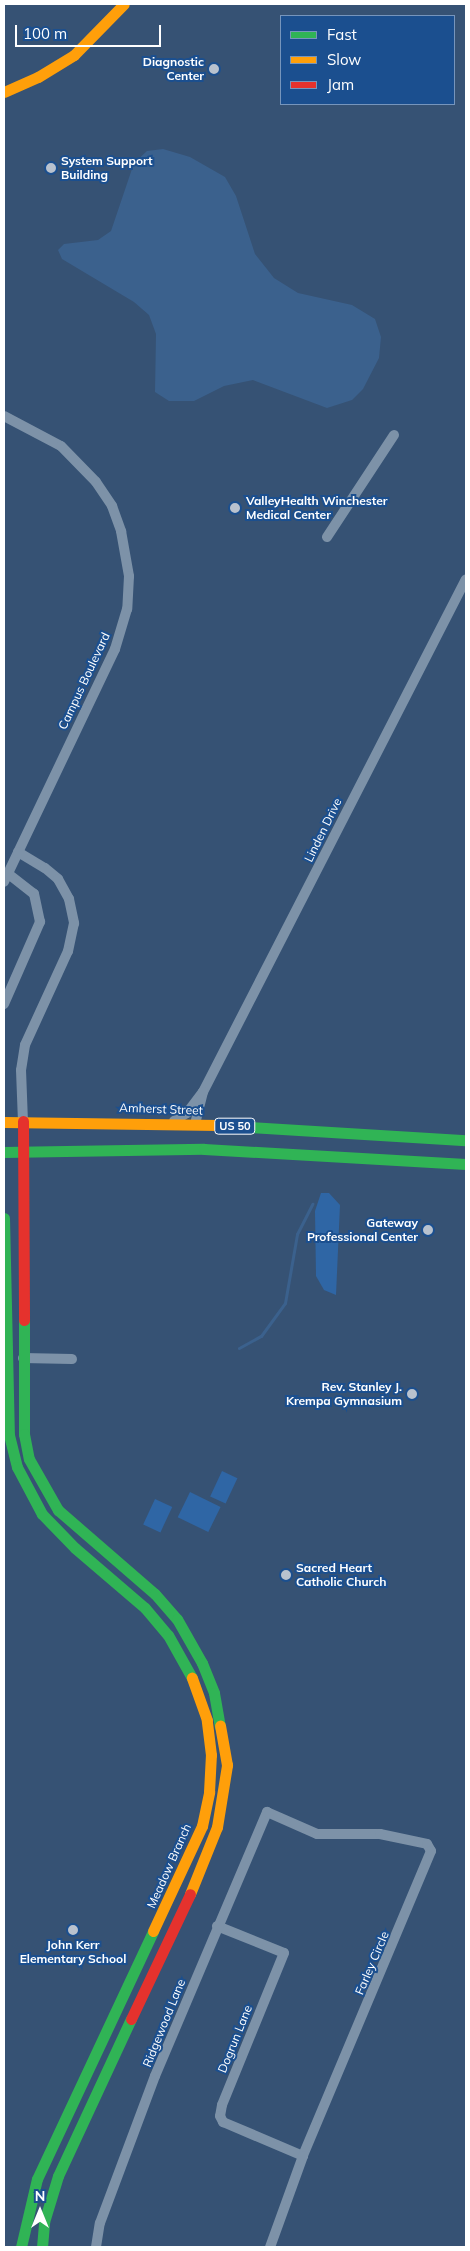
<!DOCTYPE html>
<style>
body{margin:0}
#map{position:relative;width:470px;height:2251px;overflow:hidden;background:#365274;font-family:Mulish,sans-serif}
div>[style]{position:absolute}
.green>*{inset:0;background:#2f66a5;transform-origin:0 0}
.water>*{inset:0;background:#3b618d}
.stream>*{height:3px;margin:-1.5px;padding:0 1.5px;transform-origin:1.5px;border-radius:1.5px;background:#3b618d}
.street>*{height:10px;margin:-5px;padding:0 5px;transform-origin:5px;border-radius:5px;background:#7d92a8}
.fast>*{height:11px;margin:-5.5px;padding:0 5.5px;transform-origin:5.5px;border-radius:5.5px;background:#30b455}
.slow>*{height:11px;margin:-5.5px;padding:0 5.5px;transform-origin:5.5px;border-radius:5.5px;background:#ff9f0a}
.jam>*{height:11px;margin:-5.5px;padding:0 5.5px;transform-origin:5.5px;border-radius:5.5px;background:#e5322d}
.dots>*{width:14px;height:14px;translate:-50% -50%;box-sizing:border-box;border:2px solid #1b4f8f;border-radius:50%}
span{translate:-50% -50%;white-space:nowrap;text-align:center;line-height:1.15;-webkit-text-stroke:4px #1b4f8f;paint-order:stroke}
.shield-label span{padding:1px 4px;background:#1b4f8f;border:1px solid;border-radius:4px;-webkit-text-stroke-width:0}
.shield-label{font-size:11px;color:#fff;font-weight:700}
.poi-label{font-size:12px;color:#fff;font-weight:700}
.right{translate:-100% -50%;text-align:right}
.left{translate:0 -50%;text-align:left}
.street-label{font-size:12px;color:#fff}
.frame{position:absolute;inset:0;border:5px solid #fff;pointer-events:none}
.legend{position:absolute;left:280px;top:15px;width:175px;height:90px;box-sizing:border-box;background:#1b4f8f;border:1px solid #7695bc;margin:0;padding:6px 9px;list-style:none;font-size:15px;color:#fff}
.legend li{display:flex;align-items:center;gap:10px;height:25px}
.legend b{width:25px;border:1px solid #7695bc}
.north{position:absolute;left:15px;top:2186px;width:50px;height:50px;-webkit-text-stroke:4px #1b4f8f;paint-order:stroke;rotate:0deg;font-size:14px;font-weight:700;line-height:20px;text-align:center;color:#fff}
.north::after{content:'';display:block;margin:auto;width:18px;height:22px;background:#fff;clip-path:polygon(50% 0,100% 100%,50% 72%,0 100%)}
.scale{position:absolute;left:15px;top:25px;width:146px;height:22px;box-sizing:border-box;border:2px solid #fff;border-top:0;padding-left:6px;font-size:15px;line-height:18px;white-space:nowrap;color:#fff;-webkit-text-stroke:4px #1b4f8f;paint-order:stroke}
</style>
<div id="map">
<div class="green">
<div style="clip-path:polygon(321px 1193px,329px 1193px,340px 1205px,336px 1295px,324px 1290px,316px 1276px,315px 1211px)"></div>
<div style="left:222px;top:1471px;width:17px;height:28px;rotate:25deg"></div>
<div style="left:190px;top:1492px;width:34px;height:28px;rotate:26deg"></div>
<div style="left:155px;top:1499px;width:19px;height:28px;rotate:25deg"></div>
</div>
<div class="water">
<div style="clip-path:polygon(163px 149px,190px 157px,225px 177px,236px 196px,255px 254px,274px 278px,298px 293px,352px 305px,375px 319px,381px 337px,379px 358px,363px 389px,352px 400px,327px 408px,253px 380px,224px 386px,194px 401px,169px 401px,155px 392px,156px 334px,149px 315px,134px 302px,62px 259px,58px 250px,64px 244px,98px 240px,111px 231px,134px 163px,147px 151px)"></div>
</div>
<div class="stream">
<div style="left:239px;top:1348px;width:25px;rotate:-29deg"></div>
<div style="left:261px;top:1336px;width:41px;rotate:-54deg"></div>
<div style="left:285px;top:1303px;width:70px;rotate:-80.1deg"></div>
<div style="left:297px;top:1234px;width:34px;rotate:-63deg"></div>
</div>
<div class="street">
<div style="left:4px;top:416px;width:64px;rotate:27.8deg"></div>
<div style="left:61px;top:446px;width:50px;rotate:45.8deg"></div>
<div style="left:96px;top:482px;width:29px;rotate:56deg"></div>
<div style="left:112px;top:506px;width:27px;rotate:70deg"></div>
<div style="left:121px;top:531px;width:46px;rotate:79.9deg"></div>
<div style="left:129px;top:576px;width:33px;rotate:93deg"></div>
<div style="left:127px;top:609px;width:42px;rotate:106.7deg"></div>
<div style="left:115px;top:649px;width:258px;rotate:115.5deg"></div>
<div style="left:327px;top:537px;width:122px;rotate:-56.7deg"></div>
<div style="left:18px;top:852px;width:31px;rotate:31deg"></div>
<div style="left:45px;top:868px;width:17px;rotate:40deg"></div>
<div style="left:58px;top:879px;width:23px;rotate:61deg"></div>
<div style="left:69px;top:899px;width:25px;rotate:78deg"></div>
<div style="left:74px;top:923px;width:29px;rotate:102deg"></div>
<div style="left:68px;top:951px;width:103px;rotate:114.6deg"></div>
<div style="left:25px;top:1045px;width:25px;rotate:99deg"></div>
<div style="left:21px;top:1070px;width:51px;rotate:87.8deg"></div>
<div style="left:4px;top:1004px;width:90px;rotate:-66.3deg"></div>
<div style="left:40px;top:922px;width:29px;rotate:-102deg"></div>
<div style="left:34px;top:894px;width:33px;rotate:-142deg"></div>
<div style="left:174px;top:1121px;width:15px;rotate:-32deg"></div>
<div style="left:187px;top:1113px;width:26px;rotate:-53deg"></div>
<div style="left:203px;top:1092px;width:576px;rotate:-62.86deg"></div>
<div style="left:195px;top:1124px;width:33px;rotate:-76deg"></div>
<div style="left:23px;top:1358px;width:49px;rotate:1.2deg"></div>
<div style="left:217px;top:1926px;width:72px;rotate:21.9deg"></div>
<div style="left:284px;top:1953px;width:164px;rotate:112.2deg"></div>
<div style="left:222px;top:2105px;width:11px;rotate:100deg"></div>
<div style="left:220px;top:2116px;width:7px;rotate:63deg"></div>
<div style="left:223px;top:2122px;width:87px;rotate:23deg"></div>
<div style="left:96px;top:2247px;width:24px;rotate:-81deg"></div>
<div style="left:100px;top:2223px;width:157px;rotate:-69.5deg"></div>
<div style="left:155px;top:2076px;width:287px;rotate:-67deg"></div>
<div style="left:267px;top:1812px;width:55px;rotate:23.7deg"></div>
<div style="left:317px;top:1834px;width:63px"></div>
<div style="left:380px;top:1834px;width:48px;rotate:12deg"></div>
<div style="left:427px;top:1844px;width:8px;rotate:60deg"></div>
<div style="left:431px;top:1851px;width:331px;rotate:112.8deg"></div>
<div style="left:303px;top:2156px;width:97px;rotate:109.9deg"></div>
</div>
<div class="fast">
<div style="left:218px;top:1125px;width:248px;rotate:3.5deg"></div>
<div style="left:4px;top:1152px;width:200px;rotate:-0.9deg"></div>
<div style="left:204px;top:1149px;width:262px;rotate:3.3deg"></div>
<div style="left:4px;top:1218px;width:217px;rotate:88.7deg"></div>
<div style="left:9px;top:1435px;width:33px;rotate:76deg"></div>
<div style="left:17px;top:1467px;width:53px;rotate:62deg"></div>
<div style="left:42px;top:1514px;width:47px;rotate:45.9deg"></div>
<div style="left:75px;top:1548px;width:92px;rotate:40.6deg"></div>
<div style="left:145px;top:1608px;width:35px;rotate:50deg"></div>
<div style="left:168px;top:1635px;width:49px;rotate:60.8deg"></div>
<div style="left:24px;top:1320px;width:114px;rotate:90deg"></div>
<div style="left:24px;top:1434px;width:25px;rotate:79deg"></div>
<div style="left:29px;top:1459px;width:59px;rotate:60.4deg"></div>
<div style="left:58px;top:1510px;width:128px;rotate:40.9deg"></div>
<div style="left:155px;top:1594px;width:33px;rotate:49deg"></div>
<div style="left:177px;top:1619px;width:51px;rotate:60.4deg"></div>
<div style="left:202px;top:1663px;width:32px;rotate:68deg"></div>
<div style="left:214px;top:1693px;width:34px;rotate:80deg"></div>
<div style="left:21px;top:2247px;width:70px;rotate:-76.8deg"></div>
<div style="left:37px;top:2179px;width:274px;rotate:-64.9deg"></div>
<div style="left:42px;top:2247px;width:25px;rotate:-85deg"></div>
<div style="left:44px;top:2222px;width:48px;rotate:-73.1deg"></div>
<div style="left:58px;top:2176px;width:173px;rotate:-65.1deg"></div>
</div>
<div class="slow">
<div style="left:4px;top:92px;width:37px;rotate:-24deg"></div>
<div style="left:38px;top:77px;width:42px;rotate:-31.4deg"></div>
<div style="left:74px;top:55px;width:71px;rotate:-45.6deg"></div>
<div style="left:4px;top:1122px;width:214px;rotate:0.8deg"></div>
<div style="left:190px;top:1894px;width:72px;rotate:-68.1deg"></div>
<div style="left:217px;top:1827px;width:63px;rotate:-80.8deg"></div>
<div style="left:227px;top:1765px;width:40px;rotate:-100deg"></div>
<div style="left:153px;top:1931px;width:116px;rotate:-65deg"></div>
<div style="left:202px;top:1826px;width:35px;rotate:-78deg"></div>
<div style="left:209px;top:1792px;width:37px;rotate:-87deg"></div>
<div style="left:211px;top:1755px;width:35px;rotate:-97deg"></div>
<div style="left:207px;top:1720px;width:45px;rotate:-109.7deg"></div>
</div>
<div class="jam">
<div style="left:23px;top:1121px;width:199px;rotate:89.7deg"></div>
<div style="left:131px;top:2019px;width:138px;rotate:-64.7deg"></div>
</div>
<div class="dots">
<div style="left:214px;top:69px;background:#b9c2ce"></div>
<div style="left:51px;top:168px;background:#b9c2ce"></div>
<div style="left:235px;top:508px;background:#b9c2ce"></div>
<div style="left:428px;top:1230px;background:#b9c2ce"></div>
<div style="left:412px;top:1394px;background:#b9c2ce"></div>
<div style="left:286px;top:1575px;background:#b9c2ce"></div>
<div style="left:73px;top:1930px;background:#b9c2ce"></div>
</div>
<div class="shield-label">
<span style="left:235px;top:1126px">US 50</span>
</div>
<div class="poi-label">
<span class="right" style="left:204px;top:69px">Diagnostic<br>Center</span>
<span class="left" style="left:61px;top:168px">System Support<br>Building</span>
<span class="left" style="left:246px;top:508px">ValleyHealth Winchester<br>Medical Center</span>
<span class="right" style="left:418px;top:1230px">Gateway<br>Professional Center</span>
<span class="right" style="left:402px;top:1394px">Rev. Stanley J.<br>Krempa Gymnasium</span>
<span class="left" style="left:296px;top:1575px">Sacred Heart<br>Catholic Church</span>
<span style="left:73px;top:1952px">John Kerr<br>Elementary School</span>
</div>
<div class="street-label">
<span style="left:84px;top:681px;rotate:-65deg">Campus Boulevard</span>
<span style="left:323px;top:830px;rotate:-64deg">Linden Drive</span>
<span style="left:161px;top:1109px;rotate:2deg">Amherst Street</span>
<span style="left:169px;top:1866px;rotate:-66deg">Meadow Branch</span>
<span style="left:372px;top:1963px;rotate:-67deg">Farley Circle</span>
<span style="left:164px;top:2023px;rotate:-68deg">Ridgewood Lane</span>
<span style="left:235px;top:2039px;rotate:-68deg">Dogrun Lane</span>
</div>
<div class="frame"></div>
<ul class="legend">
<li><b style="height:6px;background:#30b455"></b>Fast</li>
<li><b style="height:6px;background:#ff9f0a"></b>Slow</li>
<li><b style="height:6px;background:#e5322d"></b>Jam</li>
</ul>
<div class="north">N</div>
<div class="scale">100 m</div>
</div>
